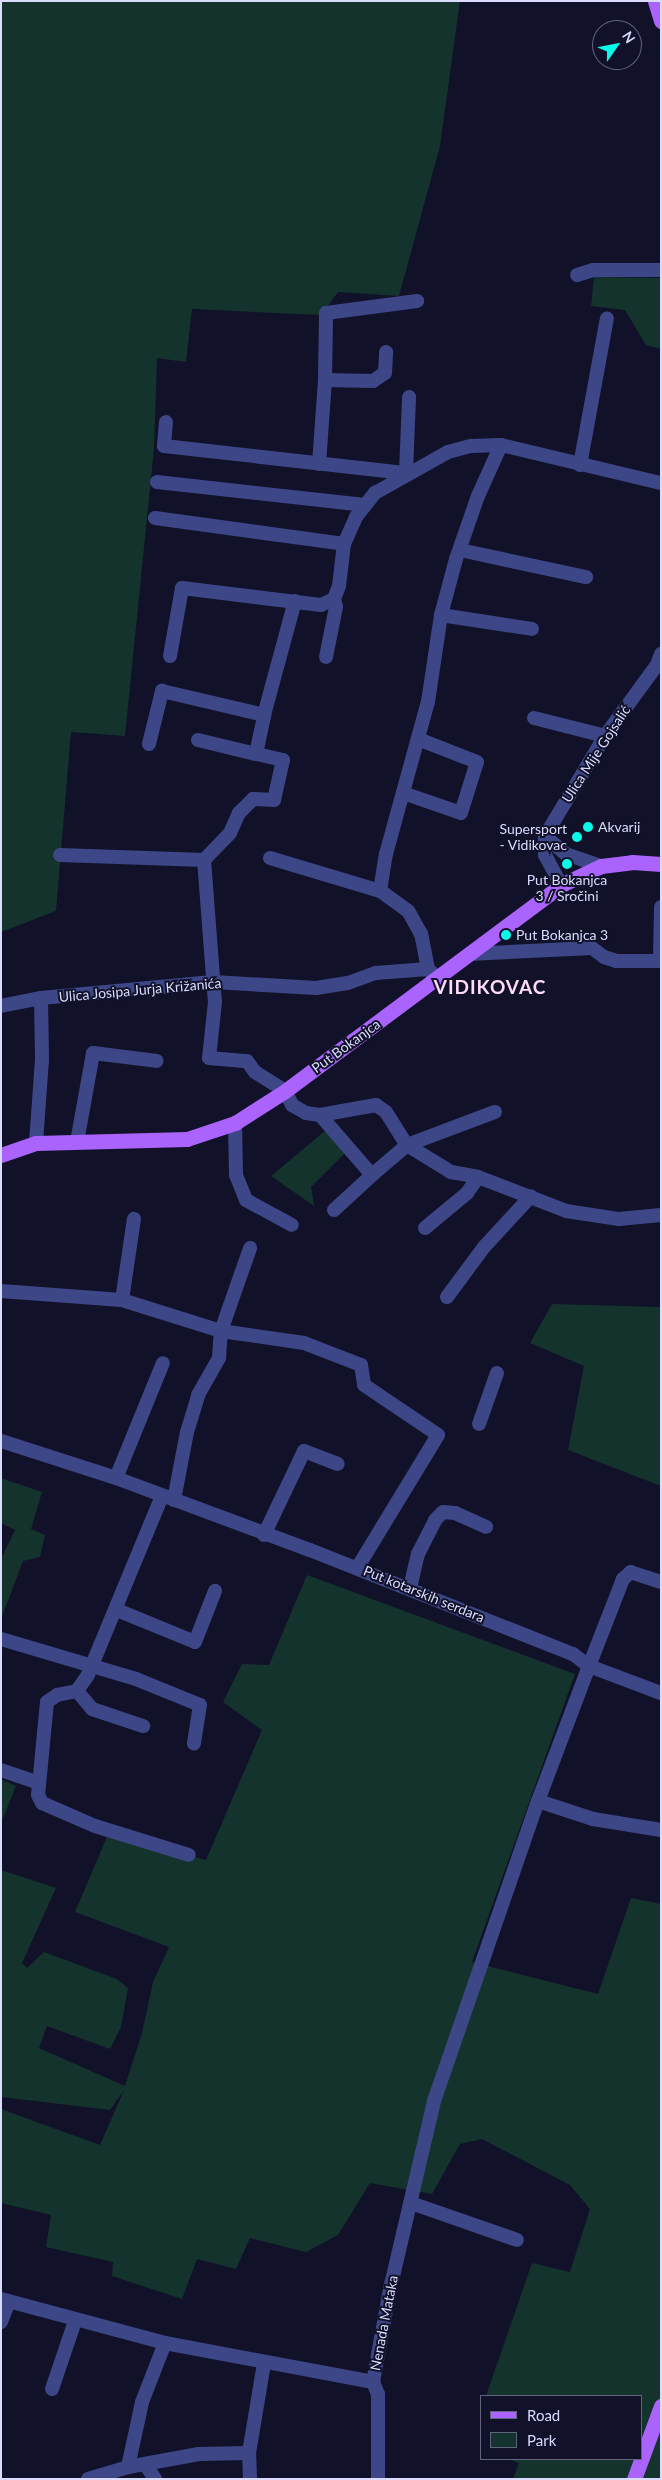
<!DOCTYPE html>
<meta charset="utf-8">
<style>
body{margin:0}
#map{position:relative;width:662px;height:2480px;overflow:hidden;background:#111129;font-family:Lato,sans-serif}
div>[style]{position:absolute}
.green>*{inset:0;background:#14332d}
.minor>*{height:14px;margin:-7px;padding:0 7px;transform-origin:7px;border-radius:7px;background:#3d4787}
.major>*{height:15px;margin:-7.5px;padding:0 7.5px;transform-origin:7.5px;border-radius:7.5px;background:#aa63fc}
.dots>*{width:14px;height:14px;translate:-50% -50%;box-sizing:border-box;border:2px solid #111129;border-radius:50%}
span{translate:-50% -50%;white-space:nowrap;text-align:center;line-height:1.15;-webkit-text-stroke:4px #111129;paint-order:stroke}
.street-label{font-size:14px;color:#dadcfe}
.poi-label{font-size:14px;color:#dadcfe}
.left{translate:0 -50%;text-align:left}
.right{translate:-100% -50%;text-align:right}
.district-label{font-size:19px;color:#fedcf7;font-weight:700;letter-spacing:1px}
.frame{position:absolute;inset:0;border:2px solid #dadcfe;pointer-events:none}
.legend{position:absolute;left:480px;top:2395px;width:162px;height:65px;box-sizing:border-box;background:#111129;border:1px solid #61627e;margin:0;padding:6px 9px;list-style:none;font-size:15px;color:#dadcfe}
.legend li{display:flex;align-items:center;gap:10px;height:25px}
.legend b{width:25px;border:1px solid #61627e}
.north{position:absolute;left:592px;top:20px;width:50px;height:50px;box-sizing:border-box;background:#111129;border:1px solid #61627e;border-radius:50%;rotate:57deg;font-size:14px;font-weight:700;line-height:20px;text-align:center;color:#dadcfe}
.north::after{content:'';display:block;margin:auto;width:18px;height:22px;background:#0afaea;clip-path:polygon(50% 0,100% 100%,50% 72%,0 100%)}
</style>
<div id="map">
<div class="green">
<div style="clip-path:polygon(1px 1px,460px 1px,440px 146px,399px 296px,338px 292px,321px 315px,192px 309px,186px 362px,157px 358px,154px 449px,125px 736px,71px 732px,56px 911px,1px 932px)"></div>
<div style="clip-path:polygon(594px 277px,661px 278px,661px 349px,646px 345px,625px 310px,591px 306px)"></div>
<div style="clip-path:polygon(331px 1126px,350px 1148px,311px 1187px,314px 1206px,271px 1176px)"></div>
<div style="clip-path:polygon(552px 1304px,661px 1307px,661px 1486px,568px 1450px,584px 1366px,530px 1343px)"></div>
<div style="clip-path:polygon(1px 1478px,42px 1492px,31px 1529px,45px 1535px,40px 1557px,23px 1561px,1px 1619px,1px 1559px,15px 1530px,1px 1523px)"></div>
<div style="clip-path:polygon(307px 1575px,575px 1674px,472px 1962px,598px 1994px,631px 1898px,661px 1904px,661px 2479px,513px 2479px,519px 2463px,508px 2459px,641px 2459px,641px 2396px,486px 2396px,532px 2263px,570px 2272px,590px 2209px,570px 2185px,482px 2139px,460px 2144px,432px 2194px,370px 2183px,338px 2235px,306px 2252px,250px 2238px,236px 2269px,197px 2259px,182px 2299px,112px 2276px,113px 2262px,46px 2247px,51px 2215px,1px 2203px,1px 2109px,100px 2145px,124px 2090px,110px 2110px,1px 2097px,1px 1870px,56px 1888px,22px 1963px,27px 1968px,44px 1952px,117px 1979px,128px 1988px,121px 2027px,110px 2049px,47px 2026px,39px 2048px,125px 2086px,142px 2033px,153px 1982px,169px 1947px,75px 1912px,109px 1832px,206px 1860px,262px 1730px,223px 1702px,242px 1664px,269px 1665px)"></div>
<div style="clip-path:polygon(1px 1779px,16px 1786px,1px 1823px)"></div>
</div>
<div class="minor">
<div style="left:577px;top:275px;width:17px;rotate:-17deg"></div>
<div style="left:593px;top:270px;width:68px"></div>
<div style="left:325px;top:380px;width:67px;rotate:-89.1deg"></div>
<div style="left:326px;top:313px;width:92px;rotate:-7.5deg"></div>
<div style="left:166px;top:422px;width:24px;rotate:95deg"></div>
<div style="left:164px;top:446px;width:244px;rotate:6.4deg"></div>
<div style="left:406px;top:473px;width:76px;rotate:-87.7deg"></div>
<div style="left:319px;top:464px;width:84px;rotate:-85.9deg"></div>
<div style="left:325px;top:380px;width:48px;rotate:1.2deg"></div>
<div style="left:373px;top:381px;width:14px;rotate:-34deg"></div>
<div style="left:385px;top:373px;width:21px;rotate:-87deg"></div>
<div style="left:580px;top:465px;width:149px;rotate:-79.6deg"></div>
<div style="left:157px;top:482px;width:209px;rotate:6.3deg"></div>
<div style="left:155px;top:518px;width:191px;rotate:7.8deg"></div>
<div style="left:460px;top:550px;width:129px;rotate:12.1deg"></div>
<div style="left:441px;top:615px;width:92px;rotate:8.7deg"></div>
<div style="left:170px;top:656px;width:69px;rotate:-80deg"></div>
<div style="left:182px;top:588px;width:140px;rotate:7deg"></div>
<div style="left:321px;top:605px;width:14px;rotate:-25deg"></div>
<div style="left:334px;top:599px;width:14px;rotate:-69deg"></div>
<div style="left:339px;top:586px;width:42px;rotate:-83.2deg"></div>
<div style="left:344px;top:544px;width:30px;rotate:-66deg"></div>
<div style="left:356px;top:517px;width:31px;rotate:-52deg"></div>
<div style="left:375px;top:493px;width:84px;rotate:-29.3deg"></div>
<div style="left:448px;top:452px;width:24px;rotate:-15deg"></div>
<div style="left:471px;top:446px;width:30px;rotate:-2deg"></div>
<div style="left:326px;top:657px;width:51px;rotate:-78.7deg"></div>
<div style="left:336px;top:607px;width:8px;rotate:-104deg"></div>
<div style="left:534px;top:718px;width:73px;rotate:14.2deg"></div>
<div style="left:198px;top:740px;width:60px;rotate:13.6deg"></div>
<div style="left:149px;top:744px;width:55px;rotate:-76.2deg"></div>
<div style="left:162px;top:691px;width:105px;rotate:13.2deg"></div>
<div style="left:264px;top:715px;width:118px;rotate:-74.8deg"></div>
<div style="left:403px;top:793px;width:61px;rotate:19deg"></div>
<div style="left:461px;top:813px;width:53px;rotate:-72.6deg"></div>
<div style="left:477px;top:762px;width:63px;rotate:-158.7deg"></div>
<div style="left:545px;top:836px;width:28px;rotate:41deg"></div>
<div style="left:566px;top:854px;width:37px;rotate:19deg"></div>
<div style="left:60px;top:855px;width:144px;rotate:2deg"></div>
<div style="left:204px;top:860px;width:142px;rotate:85.6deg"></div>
<div style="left:215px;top:1002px;width:56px;rotate:96.1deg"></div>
<div style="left:209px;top:1058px;width:38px;rotate:5deg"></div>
<div style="left:247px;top:1061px;width:14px;rotate:54deg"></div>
<div style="left:255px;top:1072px;width:36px;rotate:32deg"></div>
<div style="left:285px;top:1091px;width:16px;rotate:63deg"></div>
<div style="left:292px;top:1105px;width:16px;rotate:30deg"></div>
<div style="left:306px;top:1113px;width:14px;rotate:8deg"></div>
<div style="left:320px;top:1115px;width:57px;rotate:-10.1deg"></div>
<div style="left:376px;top:1105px;width:12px;rotate:35deg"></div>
<div style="left:386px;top:1112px;width:39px;rotate:58deg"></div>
<div style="left:407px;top:1145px;width:52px;rotate:31.5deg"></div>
<div style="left:451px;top:1172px;width:27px;rotate:10deg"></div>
<div style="left:478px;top:1177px;width:94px;rotate:21.1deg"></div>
<div style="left:566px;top:1211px;width:54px;rotate:8.6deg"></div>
<div style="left:619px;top:1219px;width:42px;rotate:-5.4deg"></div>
<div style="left:270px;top:858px;width:115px;rotate:16.7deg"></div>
<div style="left:204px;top:860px;width:37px;rotate:-46deg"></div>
<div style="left:230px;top:833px;width:22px;rotate:-66deg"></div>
<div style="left:239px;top:813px;width:20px;rotate:-45deg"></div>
<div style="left:253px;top:799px;width:21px;rotate:3deg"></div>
<div style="left:274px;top:800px;width:41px;rotate:-77.3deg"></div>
<div style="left:283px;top:760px;width:28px;rotate:-167deg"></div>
<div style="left:256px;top:754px;width:40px;rotate:-78deg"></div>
<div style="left:561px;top:885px;width:34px;rotate:-118deg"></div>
<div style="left:545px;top:855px;width:19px;rotate:-90deg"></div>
<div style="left:545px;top:836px;width:117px;rotate:-59deg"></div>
<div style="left:605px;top:736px;width:88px;rotate:-53.8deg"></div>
<div style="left:657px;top:665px;width:12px;rotate:-70deg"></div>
<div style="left:469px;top:954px;width:123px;rotate:-2.8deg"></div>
<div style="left:592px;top:948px;width:15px;rotate:37deg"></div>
<div style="left:604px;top:957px;width:13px;rotate:18deg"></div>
<div style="left:616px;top:961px;width:45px"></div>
<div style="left:660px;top:961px;width:54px;rotate:-88.9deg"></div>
<div style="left:437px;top:978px;width:13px;rotate:-135deg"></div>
<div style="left:428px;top:969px;width:36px;rotate:-101deg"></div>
<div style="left:421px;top:934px;width:26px;rotate:-119deg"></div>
<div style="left:408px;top:911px;width:34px;rotate:-144deg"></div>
<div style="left:380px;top:891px;width:37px;rotate:-81deg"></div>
<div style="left:386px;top:854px;width:158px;rotate:-74.6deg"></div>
<div style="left:428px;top:702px;width:88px;rotate:-81.5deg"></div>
<div style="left:441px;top:615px;width:58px;rotate:-75deg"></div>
<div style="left:456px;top:559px;width:67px;rotate:-70.8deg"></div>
<div style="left:478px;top:496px;width:56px;rotate:-65.7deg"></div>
<div style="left:501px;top:445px;width:164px;rotate:13.4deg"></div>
<div style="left:1px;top:1006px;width:41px;rotate:-11.3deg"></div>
<div style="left:41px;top:998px;width:173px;rotate:-5.3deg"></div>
<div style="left:213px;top:982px;width:103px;rotate:3.3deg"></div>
<div style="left:316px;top:988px;width:32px;rotate:-9deg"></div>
<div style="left:348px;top:983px;width:30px;rotate:-20deg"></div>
<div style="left:376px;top:973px;width:52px;rotate:-4.4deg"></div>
<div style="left:320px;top:1115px;width:79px;rotate:49.1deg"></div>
<div style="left:372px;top:1175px;width:46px;rotate:-40.6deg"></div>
<div style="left:407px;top:1145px;width:94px;rotate:-20.6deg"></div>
<div style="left:235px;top:1123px;width:52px;rotate:88.9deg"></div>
<div style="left:236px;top:1175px;width:27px;rotate:68deg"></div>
<div style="left:246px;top:1200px;width:52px;rotate:28.5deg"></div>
<div style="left:77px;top:1142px;width:90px;rotate:-79.8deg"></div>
<div style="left:93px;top:1053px;width:64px;rotate:7.1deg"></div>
<div style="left:36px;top:1143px;width:83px;rotate:-85.9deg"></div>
<div style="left:42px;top:1060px;width:62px;rotate:-90.9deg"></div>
<div style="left:334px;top:1210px;width:52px;rotate:-42.6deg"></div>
<div style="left:425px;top:1228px;width:55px;rotate:-39.8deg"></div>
<div style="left:467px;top:1193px;width:19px;rotate:-55deg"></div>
<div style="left:1px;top:1291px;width:121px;rotate:4.3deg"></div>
<div style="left:122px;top:1300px;width:104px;rotate:17.4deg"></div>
<div style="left:221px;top:1331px;width:84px;rotate:8.2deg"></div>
<div style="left:304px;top:1343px;width:61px;rotate:21.1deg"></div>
<div style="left:361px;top:1365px;width:20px;rotate:81deg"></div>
<div style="left:364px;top:1385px;width:89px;rotate:34deg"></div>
<div style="left:438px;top:1435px;width:156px;rotate:121.3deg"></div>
<div style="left:447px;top:1297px;width:62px;rotate:-53.5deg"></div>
<div style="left:484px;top:1247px;width:69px;rotate:-47.3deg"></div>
<div style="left:122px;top:1300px;width:82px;rotate:-81.6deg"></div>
<div style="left:479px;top:1424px;width:54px;rotate:-70.6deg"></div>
<div style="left:1px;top:1441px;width:121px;rotate:17.8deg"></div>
<div style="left:116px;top:1478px;width:207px;rotate:20.4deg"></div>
<div style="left:310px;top:1550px;width:283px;rotate:21.6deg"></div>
<div style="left:573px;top:1654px;width:20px;rotate:37deg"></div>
<div style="left:589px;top:1666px;width:144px;rotate:110.7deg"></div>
<div style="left:538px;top:1801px;width:58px;rotate:18.1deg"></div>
<div style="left:593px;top:1819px;width:69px;rotate:9.2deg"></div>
<div style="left:116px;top:1478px;width:124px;rotate:-67.8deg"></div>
<div style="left:162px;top:1496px;width:194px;rotate:112.5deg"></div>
<div style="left:88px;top:1675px;width:19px;rotate:125deg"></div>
<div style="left:77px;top:1691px;width:20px;rotate:169deg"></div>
<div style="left:57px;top:1695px;width:12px;rotate:145deg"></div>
<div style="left:47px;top:1702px;width:93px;rotate:95.5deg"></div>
<div style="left:38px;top:1795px;width:9px;rotate:63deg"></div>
<div style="left:42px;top:1803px;width:58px;rotate:23.5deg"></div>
<div style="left:95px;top:1826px;width:98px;rotate:17.1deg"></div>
<div style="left:174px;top:1500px;width:69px;rotate:-79.2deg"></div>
<div style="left:187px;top:1432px;width:39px;rotate:-73deg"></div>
<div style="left:198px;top:1395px;width:43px;rotate:-60.4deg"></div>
<div style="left:219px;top:1358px;width:27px;rotate:-86deg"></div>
<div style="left:221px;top:1331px;width:88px;rotate:-70.7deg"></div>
<div style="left:264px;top:1535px;width:93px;rotate:-64.5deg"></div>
<div style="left:304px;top:1451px;width:36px;rotate:21deg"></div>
<div style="left:661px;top:1582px;width:32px;rotate:-162deg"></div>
<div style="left:631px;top:1572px;width:11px;rotate:139deg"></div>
<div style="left:623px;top:1579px;width:93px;rotate:111.3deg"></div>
<div style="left:589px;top:1666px;width:77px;rotate:20.6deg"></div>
<div style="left:410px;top:1588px;width:35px;rotate:-77deg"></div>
<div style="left:418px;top:1554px;width:38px;rotate:-63deg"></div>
<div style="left:435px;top:1520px;width:11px;rotate:-45deg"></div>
<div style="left:443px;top:1512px;width:12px;rotate:5deg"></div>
<div style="left:455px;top:1513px;width:34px;rotate:24deg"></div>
<div style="left:117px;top:1610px;width:84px;rotate:22.3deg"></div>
<div style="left:195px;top:1642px;width:55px;rotate:-68.6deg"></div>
<div style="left:1px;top:1639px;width:141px;rotate:16.5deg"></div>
<div style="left:136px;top:1679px;width:69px;rotate:22.1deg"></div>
<div style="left:200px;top:1705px;width:39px;rotate:99deg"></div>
<div style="left:77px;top:1691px;width:23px;rotate:50deg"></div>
<div style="left:92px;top:1709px;width:54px;rotate:18.4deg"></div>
<div style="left:1px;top:1770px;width:40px;rotate:18.9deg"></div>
<div style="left:411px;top:2203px;width:112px;rotate:19.2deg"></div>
<div style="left:1px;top:2299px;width:170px;rotate:15deg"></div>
<div style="left:165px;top:2343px;width:212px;rotate:10.6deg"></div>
<div style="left:1px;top:2322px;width:22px;rotate:-69deg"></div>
<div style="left:52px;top:2389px;width:72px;rotate:-71.3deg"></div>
<div style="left:145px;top:2464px;width:18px;rotate:56deg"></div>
<div style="left:128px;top:2467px;width:66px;rotate:-77.8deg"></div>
<div style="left:142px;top:2402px;width:63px;rotate:-68.7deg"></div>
<div style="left:88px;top:2479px;width:42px;rotate:-16.7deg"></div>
<div style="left:128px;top:2467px;width:72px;rotate:-10.4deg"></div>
<div style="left:199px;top:2454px;width:50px;rotate:-1.1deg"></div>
<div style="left:250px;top:2479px;width:26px;rotate:-92deg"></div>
<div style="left:249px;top:2453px;width:91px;rotate:-80.5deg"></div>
<div style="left:378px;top:2479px;width:85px;rotate:-90deg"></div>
<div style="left:378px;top:2394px;width:13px;rotate:-113deg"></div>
<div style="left:373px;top:2382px;width:95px;rotate:-79.6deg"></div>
<div style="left:390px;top:2289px;width:193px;rotate:-76.8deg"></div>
<div style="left:434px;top:2101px;width:318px;rotate:-70.9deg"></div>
</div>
<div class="major">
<div style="left:655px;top:1px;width:21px;rotate:73deg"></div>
<div style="left:1px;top:1155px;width:37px;rotate:-19deg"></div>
<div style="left:36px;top:1143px;width:151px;rotate:-1.5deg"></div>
<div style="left:187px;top:1139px;width:51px;rotate:-18.4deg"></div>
<div style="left:235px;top:1123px;width:59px;rotate:-32.6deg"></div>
<div style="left:285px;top:1091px;width:344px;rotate:-36.7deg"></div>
<div style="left:561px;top:885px;width:44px;rotate:-25.4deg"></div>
<div style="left:601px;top:866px;width:31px;rotate:-7deg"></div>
<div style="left:632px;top:862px;width:29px;rotate:4deg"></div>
<div style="left:634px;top:2479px;width:78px;rotate:-69.7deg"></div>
</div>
<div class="dots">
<div style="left:588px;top:827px;background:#0afaea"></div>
<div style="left:577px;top:837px;background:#0afaea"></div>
<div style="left:567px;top:864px;background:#0afaea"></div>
<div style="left:506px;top:935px;background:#0afaea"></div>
</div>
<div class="street-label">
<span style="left:596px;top:754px;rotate:-57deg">Ulica Mije Gojsalić</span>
<span style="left:140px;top:990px;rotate:-5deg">Ulica Josipa Jurja Križanića</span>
<span style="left:346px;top:1046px;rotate:-36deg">Put Bokanjca</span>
<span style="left:424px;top:1594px;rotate:22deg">Put kotarskih serdara</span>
<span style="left:384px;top:2323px;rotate:-79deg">Nenada Mataka</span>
</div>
<div class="poi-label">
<span class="left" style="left:598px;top:827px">Akvarij</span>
<span class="right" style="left:567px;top:837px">Supersport<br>- Vidikovac</span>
<span style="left:567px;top:888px">Put Bokanjca<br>3 / Sročini</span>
<span class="left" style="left:516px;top:935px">Put Bokanjca 3</span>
</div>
<div class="district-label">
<span style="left:490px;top:987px">VIDIKOVAC</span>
</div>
<div class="frame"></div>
<ul class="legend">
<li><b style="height:6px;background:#aa63fc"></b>Road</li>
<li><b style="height:14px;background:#14332d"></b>Park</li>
</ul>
<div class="north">N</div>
</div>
